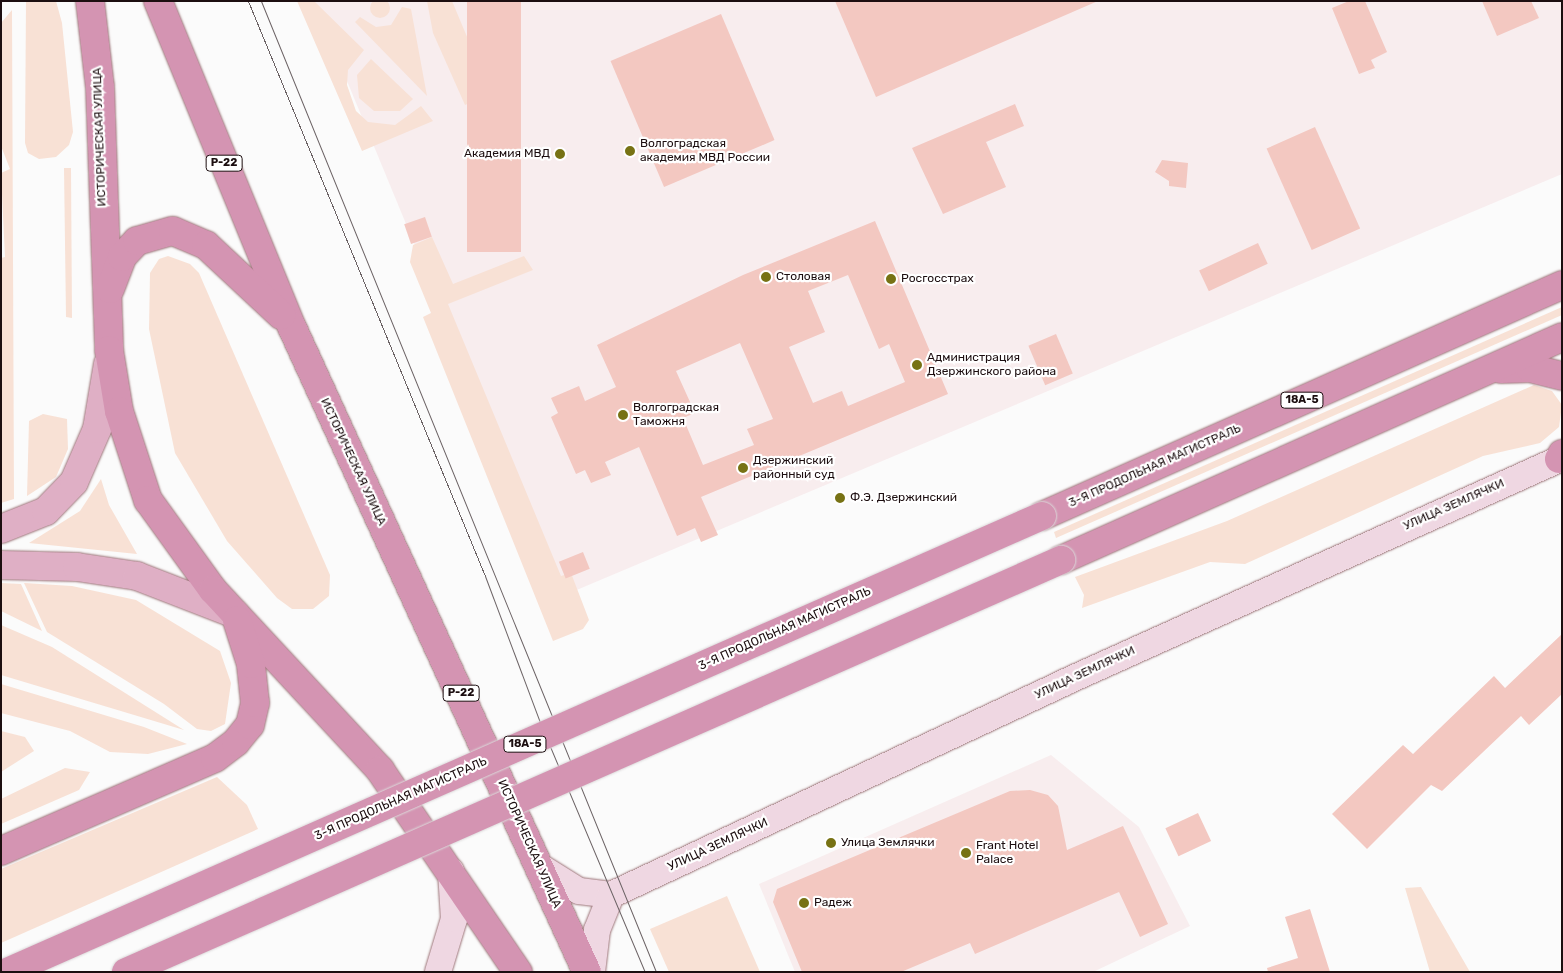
<!DOCTYPE html>
<meta charset="utf-8">
<style>
body{margin:0}
#map{position:relative;width:1563px;height:973px;overflow:hidden;background:#fbfbfb;font-family:Rubik,sans-serif}
div>[style]{position:absolute}
.built>*{inset:0;background:#f8edee}
.green>*{inset:0;background:#f8e1d5}
.round{border-radius:50%}
.building>*{inset:0;background:#f3c8c1;transform-origin:0 0}
.roads{filter:drop-shadow(0 0 1px #9e777b) drop-shadow(0 0 1px #9e777b)}
.secondary>*{height:26px;margin:-13px;padding:0 13px;transform-origin:13px;border-radius:13px;background:#efd7e2}
.primary>*{height:28px;margin:-14px;padding:0 14px;transform-origin:14px;border-radius:14px;background:#dfafc5}
.trunk>*{height:28px;margin:-14px;padding:0 14px;transform-origin:14px;border-radius:14px;background:#d494b2}
.tram>*{height:1px;margin:-0.5px;padding:0 0.5px;transform-origin:0.5px;border-radius:0.5px;background:#6c6365}
.bridges{filter:drop-shadow(0 0 1px #dbd8d9) drop-shadow(0 0 1px #dbd8d9)}
.trunk-bridge>*{height:28px;margin:-14px;padding:0 14px;transform-origin:14px;border-radius:14px;background:#d494b2}
.dots>*{width:14px;height:14px;translate:-50% -50%;box-sizing:border-box;border:2px solid #fff;border-radius:50%}
span{translate:-50% -50%;white-space:nowrap;text-align:center;line-height:1.15;-webkit-text-stroke:4.5px #fff;paint-order:stroke}
.shield-label span{padding:1px 4px;background:#fff;border:1px solid;border-radius:4px;-webkit-text-stroke-width:0}
.shield-label{font-size:11px;color:#1c0e10;font-weight:700}
.street-label{font-size:12px;color:#1c0e10}
.poi-label{font-size:12px;color:#1c0e10}
.left{translate:0 -50%;text-align:left}
.right{translate:-100% -50%;text-align:right}
.frame{position:absolute;inset:0;border:2px solid #1c0e10;pointer-events:none}
</style>
<div id="map">
<div class="built">
<div style="clip-path:polygon(314px 1px,1562px 1px,1562px 174px,560px 597px)"></div>
<div style="clip-path:polygon(1051px 755px,1139px 827px,1190px 926px,1093px 972px,795px 972px,759px 884px)"></div>
</div>
<div class="green">
<div class="round" style="left:370px;top:-2px;width:20px;height:20px"></div>
<div style="clip-path:polygon(26px 1px,56px 1px,62px 23px,73px 132px,69px 145px,56px 157px,39px 159px,28px 153px,25px 143px)"></div>
<div style="clip-path:polygon(297px 1px,314px 1px,364px 50px,348px 70px,347px 85px,356px 111px,368px 122px,395px 125px,421px 106px,433px 121px,362px 151px)"></div>
<div style="clip-path:polygon(427px 1px,452px 1px,491px 94px,465px 105px,433px 33px)"></div>
<div style="clip-path:polygon(402px 7px,411px 9px,427px 96px,355px 22px,360px 17px,376px 27px,391px 25px)"></div>
<div style="clip-path:polygon(12px 10px,14px 499px,1px 503px,1px 258px,5px 257px,1px 173px,10px 169px,1px 146px,1px 23px)"></div>
<div style="clip-path:polygon(371px 59px,413px 99px,400px 111px,374px 111px,359px 98px,357px 75px)"></div>
<div style="clip-path:polygon(64px 168px,71px 168px,72px 318px,66px 317px)"></div>
<div style="clip-path:polygon(432px 237px,453px 284px,524px 256px,533px 270px,448px 304px,561px 576px,571px 573px,589px 620px,583px 629px,553px 641px,423px 317px,431px 313px,410px 262px,413px 245px)"></div>
<div style="clip-path:polygon(168px 256px,190px 264px,199px 273px,330px 575px,329px 596px,313px 609px,292px 609px,277px 598px,227px 541px,175px 453px,149px 329px,150px 273px,159px 259px)"></div>
<div style="clip-path:polygon(1562px 307px,1562px 315px,1056px 538px,1054px 532px)"></div>
<div style="clip-path:polygon(1534px 385px,1552px 391px,1562px 405px,1559px 427px,1540px 443px,1483px 456px,1245px 564px,1210px 562px,1082px 608px,1084px 595px,1075px 577px,1227px 521px)"></div>
<div style="clip-path:polygon(43px 414px,67px 419px,68px 449px,56px 477px,27px 496px,29px 421px)"></div>
<div style="clip-path:polygon(101px 479px,109px 505px,137px 554px,29px 543px,80px 511px)"></div>
<div style="clip-path:polygon(1px 583px,21px 584px,42px 631px,1px 611px)"></div>
<div style="clip-path:polygon(24px 583px,72px 586px,136px 600px,220px 651px,231px 683px,225px 724px,211px 731px,197px 729px,164px 704px,47px 632px)"></div>
<div style="clip-path:polygon(1px 625px,52px 647px,184px 730px,1px 675px)"></div>
<div style="clip-path:polygon(1px 684px,144px 727px,187px 744px,148px 754px,110px 752px,70px 731px,1px 713px)"></div>
<div style="clip-path:polygon(1px 731px,25px 737px,34px 751px,1px 772px)"></div>
<div style="clip-path:polygon(65px 768px,90px 772px,79px 790px,1px 824px,1px 799px)"></div>
<div style="clip-path:polygon(217px 777px,247px 805px,258px 829px,1px 943px,1px 869px)"></div>
<div style="clip-path:polygon(1421px 887px,1470px 972px,1430px 972px,1405px 888px)"></div>
<div style="clip-path:polygon(727px 896px,760px 972px,669px 972px,650px 929px)"></div>
</div>
<div class="building">
<div style="left:467px;top:1px;width:54px;height:251px"></div>
<div style="clip-path:polygon(835px 1px,1098px 1px,876px 97px)"></div>
<div style="clip-path:polygon(1349px 1px,1365px 1px,1387px 52px,1371px 60px,1375px 68px,1359px 74px,1332px 8px)"></div>
<div style="clip-path:polygon(1482px 1px,1531px 1px,1539px 18px,1497px 36px)"></div>
<div style="left:721px;top:14px;width:137px;height:120px;rotate:67deg"></div>
<div style="clip-path:polygon(1015px 104px,1024px 126px,986px 142px,1006px 187px,943px 214px,912px 148px)"></div>
<div style="left:1315px;top:127px;width:111px;height:53px;rotate:66deg"></div>
<div style="clip-path:polygon(1162px 160px,1188px 163px,1186px 188px,1169px 186px,1169px 181px,1155px 172px)"></div>
<div style="left:425px;top:217px;width:21px;height:22px;rotate:71deg"></div>
<div style="clip-path:polygon(evenodd,875px 221px,948px 394px,701px 497px,718px 535px,701px 542px,695px 528px,677px 536px,639px 447px,605px 462px,611px 475px,591px 483px,585px 470px,576px 474px,551px 417px,558px 413px,551px 398px,579px 386px,585px 401px,616px 387px,597px 345px,743px 275px,875px 221px,848px 275px,879px 349px,889px 344px,905px 382px,848px 406px,842px 391px,813px 403px,789px 347px,825px 332px,808px 291px,848px 275px,875px 221px,740px 343px,773px 419px,747px 429px,754px 445px,703px 465px,683px 418px,695px 413px,676px 371px,740px 343px)"></div>
<div style="left:1258px;top:243px;width:23px;height:65px;rotate:65deg"></div>
<div style="left:1056px;top:334px;width:43px;height:30px;rotate:67deg"></div>
<div style="left:583px;top:552px;width:18px;height:26px;rotate:68deg"></div>
<div style="clip-path:polygon(1562px 634px,1562px 694px,1529px 725px,1521px 716px,1442px 791px,1431px 785px,1367px 849px,1332px 814px,1403px 745px,1413px 754px,1494px 676px,1505px 688px)"></div>
<div style="clip-path:polygon(1030px 790px,1048px 795px,1058px 806px,1067px 850px,1123px 826px,1168px 924px,1140px 937px,1119px 892px,975px 954px,970px 943px,901px 972px,802px 972px,773px 902px,777px 889px,1010px 791px)"></div>
<div style="left:1198px;top:813px;width:31px;height:36px;rotate:65deg"></div>
<div style="clip-path:polygon(1310px 909px,1330px 972px,1268px 972px,1267px 968px,1298px 958px,1285px 917px)"></div>
</div>
<div class="roads">
<div class="secondary">
<div style="left:539px;top:866px;width:47px;rotate:32deg"></div>
<div style="left:579px;top:891px;width:32px;rotate:7deg"></div>
<div style="left:611px;top:895px;width:499px;rotate:-25.1deg"></div>
<div style="left:1063px;top:683px;width:547px;rotate:-24.27deg"></div>
<div style="left:438px;top:972px;width:55px;rotate:-73.2deg"></div>
<div style="left:454px;top:919px;width:48px;rotate:-93.6deg"></div>
<div style="left:592px;top:972px;width:42px;rotate:-83.2deg"></div>
<div style="left:597px;top:930px;width:38px;rotate:-68deg"></div>
</div>
<div class="primary">
<div style="left:1px;top:529px;width:48px;rotate:-21.8deg"></div>
<div style="left:46px;top:511px;width:40px;rotate:-46deg"></div>
<div style="left:74px;top:482px;width:58px;rotate:-66.5deg"></div>
<div style="left:97px;top:429px;width:66px;rotate:-80.4deg"></div>
<div style="left:1px;top:565px;width:76px;rotate:1.5deg"></div>
<div style="left:77px;top:567px;width:61px;rotate:8.5deg"></div>
<div style="left:137px;top:576px;width:105px;rotate:21.2deg"></div>
</div>
<div class="trunk">
<div style="left:90px;top:1px;width:87px;rotate:83.4deg"></div>
<div style="left:100px;top:87px;width:263px;rotate:88deg"></div>
<div style="left:109px;top:350px;width:62px;rotate:80.7deg"></div>
<div style="left:119px;top:411px;width:94px;rotate:72deg"></div>
<div style="left:148px;top:500px;width:111px;rotate:54.2deg"></div>
<div style="left:213px;top:590px;width:246px;rotate:47.1deg"></div>
<div style="left:380px;top:770px;width:245px;rotate:55.7deg"></div>
<div style="left:158px;top:1px;width:350px;rotate:67.7deg"></div>
<div style="left:291px;top:325px;width:711px;rotate:65.42deg"></div>
<div style="left:110px;top:289px;width:34px;rotate:-69deg"></div>
<div style="left:122px;top:257px;width:22px;rotate:-47deg"></div>
<div style="left:137px;top:241px;width:37px;rotate:-16deg"></div>
<div style="left:173px;top:231px;width:36px;rotate:23deg"></div>
<div style="left:206px;top:245px;width:103px;rotate:43deg"></div>
<div style="left:1501px;top:369px;width:29px;rotate:-2deg"></div>
<div style="left:1530px;top:368px;width:33px;rotate:14deg"></div>
<div style="left:1559px;top:459px;width:6px;rotate:-59deg"></div>
<div style="left:1042px;top:516px;width:569px;rotate:-23.95deg"></div>
<div style="left:1061px;top:560px;width:548px;rotate:-23.99deg"></div>
<div style="left:1px;top:851px;width:233px;rotate:-23.5deg"></div>
<div style="left:215px;top:758px;width:26px;rotate:-37deg"></div>
<div style="left:236px;top:742px;width:22px;rotate:-51deg"></div>
<div style="left:250px;top:725px;width:23px;rotate:-77deg"></div>
<div style="left:255px;top:703px;width:39px;rotate:-96deg"></div>
<div style="left:251px;top:664px;width:46px;rotate:-107.7deg"></div>
</div>
</div>
<div class="tram">
<div style="left:248px;top:1px;width:622px;rotate:67.6deg"></div>
<div style="left:485px;top:576px;width:159px;rotate:69.4deg"></div>
<div style="left:541px;top:725px;width:268px;rotate:67.2deg"></div>
<div style="left:261px;top:1px;width:1048px;rotate:67.86deg"></div>
</div>
<div class="bridges">
<div class="trunk-bridge">
<div style="left:7px;top:972px;width:1131px;rotate:-23.78deg"></div>
<div style="left:126px;top:972px;width:1022px;rotate:-23.78deg"></div>
</div>
</div>
<div class="dots">
<div style="left:630px;top:151px;background:#777214"></div>
<div style="left:560px;top:154px;background:#777214"></div>
<div style="left:766px;top:277px;background:#777214"></div>
<div style="left:891px;top:279px;background:#777214"></div>
<div style="left:917px;top:365px;background:#777214"></div>
<div style="left:623px;top:415px;background:#777214"></div>
<div style="left:743px;top:468px;background:#777214"></div>
<div style="left:840px;top:498px;background:#777214"></div>
<div style="left:831px;top:843px;background:#777214"></div>
<div style="left:966px;top:853px;background:#777214"></div>
<div style="left:804px;top:903px;background:#777214"></div>
</div>
<div class="shield-label">
<span style="left:224px;top:163px">Р-22</span>
<span style="left:1302px;top:400px">18А-5</span>
<span style="left:461px;top:693px">Р-22</span>
<span style="left:525px;top:744px">18А-5</span>
</div>
<div class="street-label">
<span style="left:100px;top:137px;rotate:-92deg">ИСТОРИЧЕСКАЯ УЛИЦА</span>
<span style="left:353px;top:462px;rotate:65deg">ИСТОРИЧЕСКАЯ УЛИЦА</span>
<span style="left:1155px;top:466px;rotate:-24deg">3-Я ПРОДОЛЬНАЯ МАГИСТРАЛЬ</span>
<span style="left:1454px;top:505px;rotate:-24deg">УЛИЦА ЗЕМЛЯЧКИ</span>
<span style="left:785px;top:629px;rotate:-24deg">3-Я ПРОДОЛЬНАЯ МАГИСТРАЛЬ</span>
<span style="left:1085px;top:673px;rotate:-25deg">УЛИЦА ЗЕМЛЯЧКИ</span>
<span style="left:401px;top:799px;rotate:-24deg">3-Я ПРОДОЛЬНАЯ МАГИСТРАЛЬ</span>
<span style="left:529px;top:844px;rotate:66deg">ИСТОРИЧЕСКАЯ УЛИЦА</span>
<span style="left:718px;top:845px;rotate:-25deg">УЛИЦА ЗЕМЛЯЧКИ</span>
</div>
<div class="poi-label">
<span class="left" style="left:640px;top:151px">Волгоградская<br>академия МВД России</span>
<span class="right" style="left:550px;top:154px">Академия МВД</span>
<span class="left" style="left:776px;top:277px">Столовая</span>
<span class="left" style="left:901px;top:279px">Росгосстрах</span>
<span class="left" style="left:927px;top:365px">Администрация<br>Дзержинского района</span>
<span class="left" style="left:633px;top:415px">Волгоградская<br>Таможня</span>
<span class="left" style="left:753px;top:468px">Дзержинский<br>районный суд</span>
<span class="left" style="left:850px;top:498px">Ф.Э. Дзержинский</span>
<span class="left" style="left:841px;top:843px">Улица Землячки</span>
<span class="left" style="left:976px;top:853px">Frant Hotel<br>Palace</span>
<span class="left" style="left:814px;top:903px">Радеж</span>
</div>
<div class="frame"></div>
</div>
